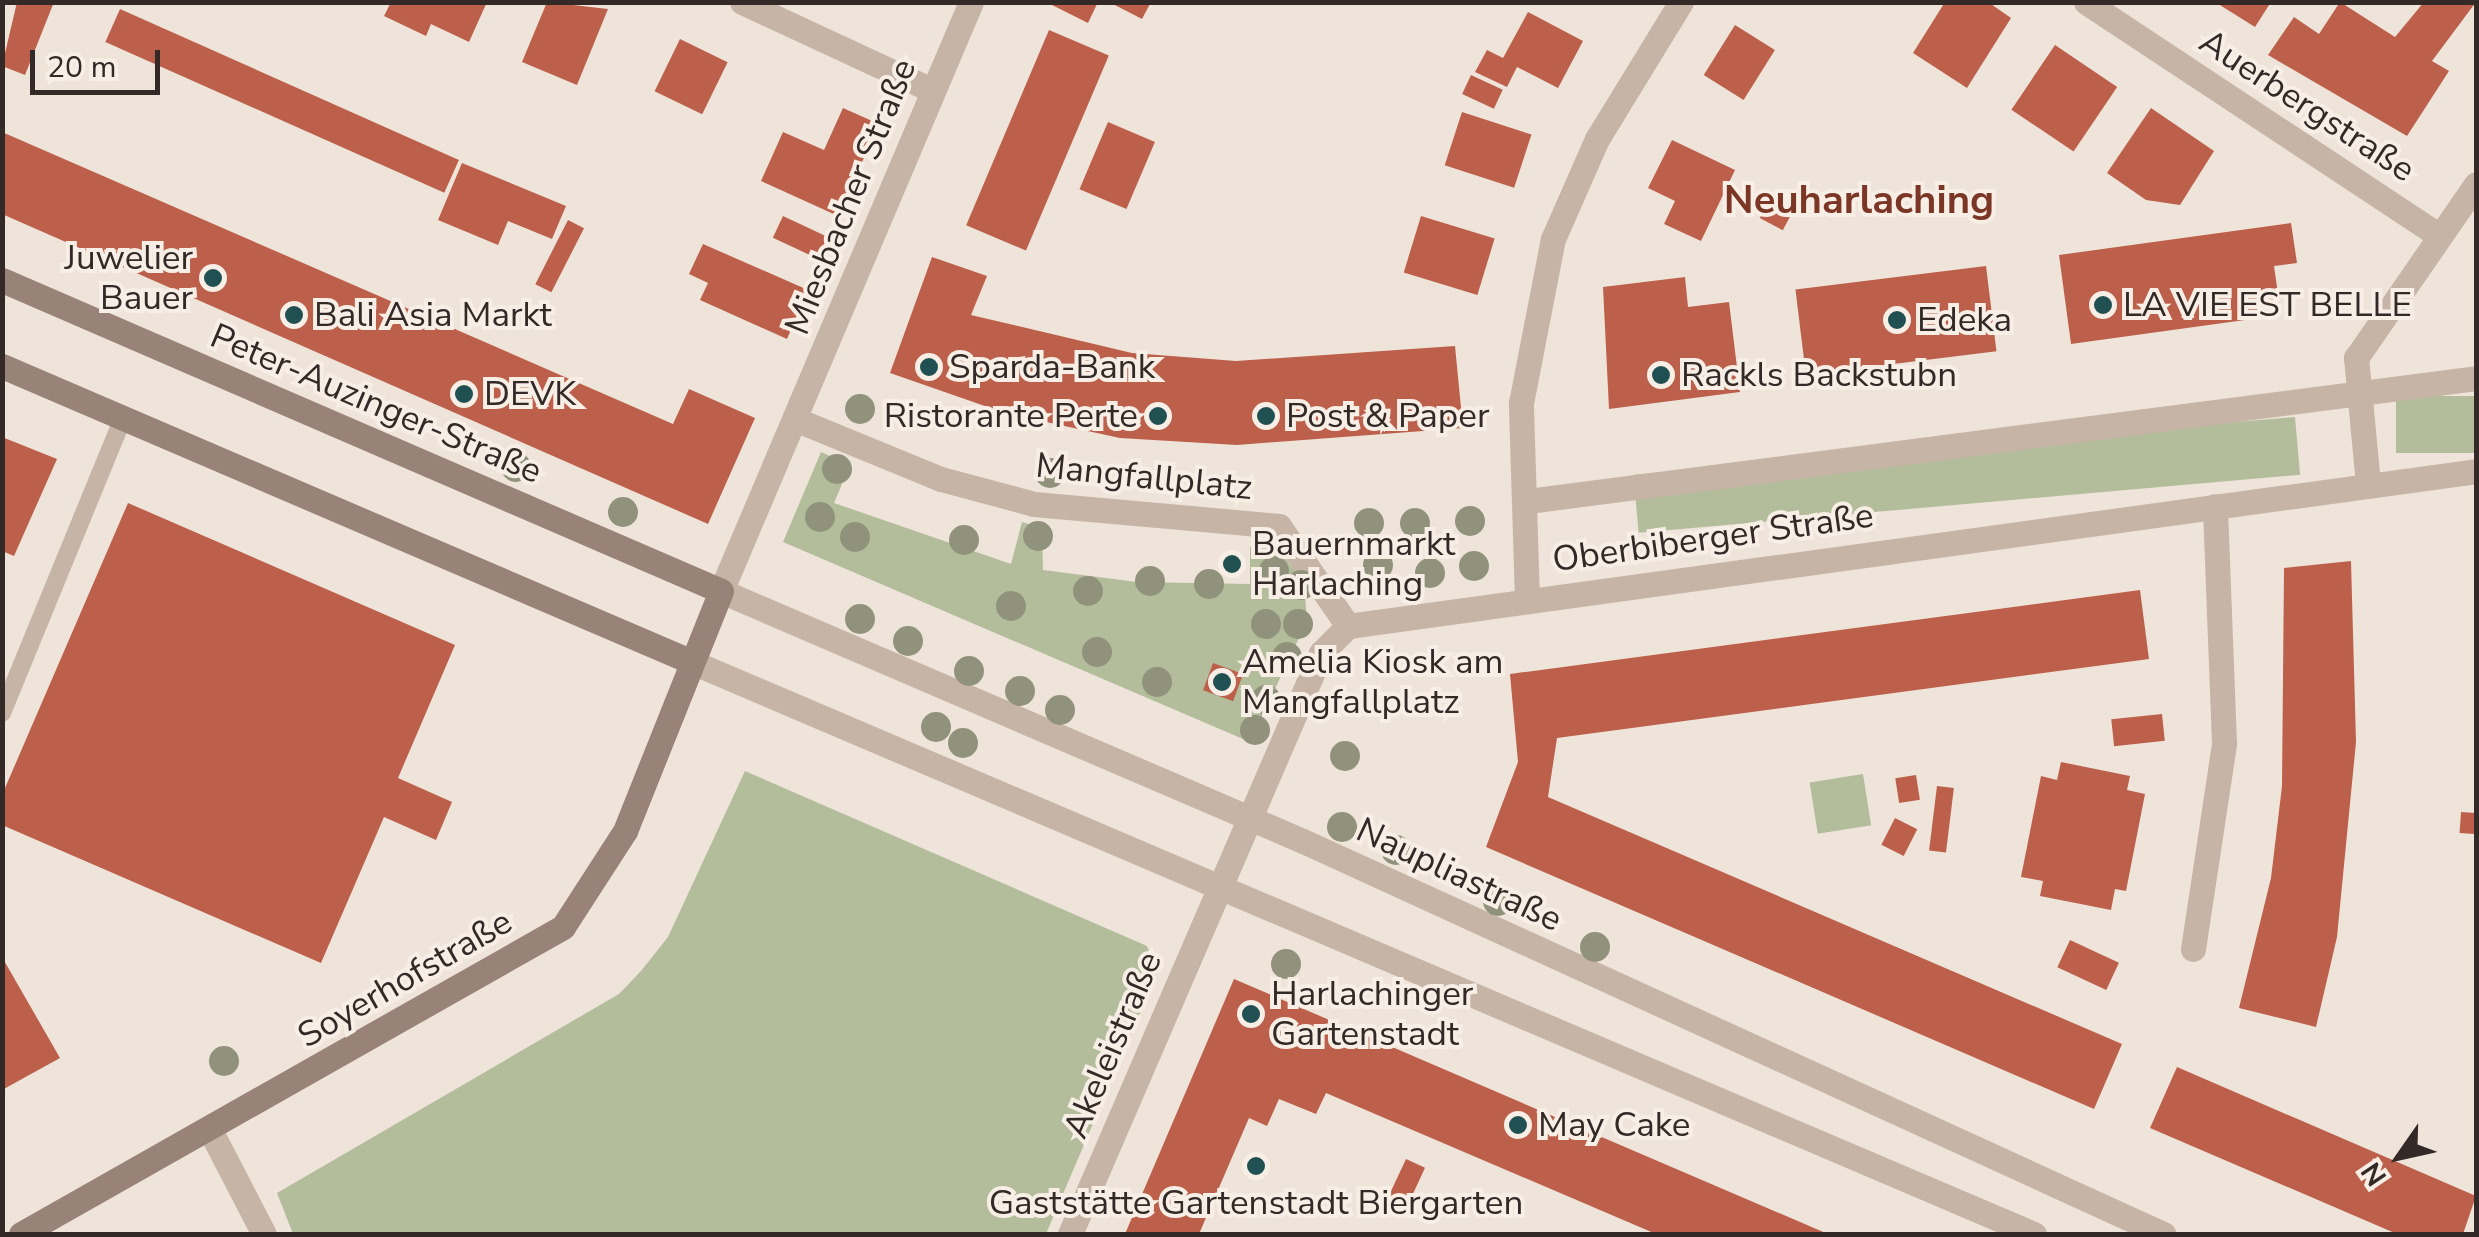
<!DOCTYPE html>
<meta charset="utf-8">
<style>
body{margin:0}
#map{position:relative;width:2479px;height:1237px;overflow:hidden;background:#efe4da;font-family:"Nunito Sans",sans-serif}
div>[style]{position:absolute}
.green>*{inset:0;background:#b3bd9b;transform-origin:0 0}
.building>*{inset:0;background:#bc604b;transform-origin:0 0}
.service>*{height:18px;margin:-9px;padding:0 9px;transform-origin:9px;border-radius:9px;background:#c6b4a7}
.minor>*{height:25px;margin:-12.5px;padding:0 12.5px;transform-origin:12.5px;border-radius:12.5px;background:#c6b4a7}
.tertiary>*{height:25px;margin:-12.5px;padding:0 12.5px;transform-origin:12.5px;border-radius:12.5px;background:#c6b4a7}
.secondary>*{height:25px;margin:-12.5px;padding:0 12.5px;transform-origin:12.5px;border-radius:12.5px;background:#998379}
.trees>*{width:30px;height:30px;margin:-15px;border-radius:50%;background:#91927b}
.dots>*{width:28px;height:28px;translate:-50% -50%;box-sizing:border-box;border:5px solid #f7eee6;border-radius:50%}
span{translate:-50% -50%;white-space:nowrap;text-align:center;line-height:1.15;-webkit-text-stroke:8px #f7eee6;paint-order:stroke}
.street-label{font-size:35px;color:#332a27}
.poi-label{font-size:35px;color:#332a27}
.right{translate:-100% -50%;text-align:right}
.left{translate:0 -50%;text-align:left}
.quarter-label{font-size:40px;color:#7c3626;font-weight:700}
.frame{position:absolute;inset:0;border:5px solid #332a27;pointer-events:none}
.north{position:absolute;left:2349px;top:1107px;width:100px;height:100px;-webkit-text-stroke:8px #f7eee6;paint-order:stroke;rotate:236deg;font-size:28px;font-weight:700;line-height:40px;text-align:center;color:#332a27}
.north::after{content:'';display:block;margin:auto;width:35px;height:45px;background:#332a27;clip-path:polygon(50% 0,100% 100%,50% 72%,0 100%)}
.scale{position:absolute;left:30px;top:50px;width:130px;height:45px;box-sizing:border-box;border:5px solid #332a27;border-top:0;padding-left:12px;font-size:30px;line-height:35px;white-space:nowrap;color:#332a27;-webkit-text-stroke:8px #f7eee6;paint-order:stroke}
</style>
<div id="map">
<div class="green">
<div style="left:2476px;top:396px;width:57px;height:80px;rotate:90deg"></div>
<div style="left:2295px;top:417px;width:58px;height:664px;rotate:85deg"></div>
<div style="clip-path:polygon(821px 452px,850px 465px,834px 503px,1011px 564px,1022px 522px,1042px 528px,1043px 570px,1137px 582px,1250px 584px,1250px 547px,1279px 549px,1304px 583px,1307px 621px,1250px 742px,783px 542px)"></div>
<div style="clip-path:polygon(745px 771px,1147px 946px,1157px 973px,1046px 1234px,293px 1234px,277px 1193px,619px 994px,641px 971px,668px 937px)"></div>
<div style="left:1863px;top:774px;width:52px;height:54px;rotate:81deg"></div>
</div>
<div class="building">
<div style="clip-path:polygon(17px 2px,54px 2px,25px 75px,2px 66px)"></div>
<div style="clip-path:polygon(391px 2px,487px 2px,469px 42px,431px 24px,426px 36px,384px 16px)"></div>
<div style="clip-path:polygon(547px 2px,608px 9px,577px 85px,522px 62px)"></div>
<div style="clip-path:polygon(1046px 2px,1098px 2px,1088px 23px)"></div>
<div style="clip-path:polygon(1109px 2px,1151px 2px,1142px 19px)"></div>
<div style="clip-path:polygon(1945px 2px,1988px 2px,2011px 18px,1967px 88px,1913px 53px)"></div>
<div style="clip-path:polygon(2215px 2px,2271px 2px,2255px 27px)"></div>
<div style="clip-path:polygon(2340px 2px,2395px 37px,2424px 2px,2476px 2px,2432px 61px,2449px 71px,2407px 136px,2268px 55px,2294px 17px,2319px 34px)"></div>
<div style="left:120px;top:9px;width:371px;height:36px;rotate:24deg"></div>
<div style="clip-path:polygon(1528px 12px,1583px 41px,1558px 88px,1517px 67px,1507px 87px,1475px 72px,1487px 50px,1503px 58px)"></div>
<div style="left:1735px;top:25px;width:47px;height:59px;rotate:32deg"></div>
<div style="left:1049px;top:30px;width:65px;height:212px;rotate:23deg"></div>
<div style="left:680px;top:39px;width:53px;height:58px;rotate:26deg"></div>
<div style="left:2055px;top:45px;width:75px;height:78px;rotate:34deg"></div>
<div style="left:1471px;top:75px;width:35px;height:21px;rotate:25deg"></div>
<div style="clip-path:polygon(843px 108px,879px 124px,838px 216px,761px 181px,783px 132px,824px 150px)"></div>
<div style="clip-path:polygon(2151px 108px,2214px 151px,2180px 205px,2146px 200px,2107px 173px)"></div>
<div style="left:1462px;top:112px;width:73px;height:56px;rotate:18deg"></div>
<div style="left:1108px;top:122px;width:51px;height:73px;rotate:23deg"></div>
<div style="clip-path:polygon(2px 132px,673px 424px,689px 389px,755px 418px,708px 524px,2px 214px)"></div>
<div style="clip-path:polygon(1672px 140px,1735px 170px,1701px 241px,1664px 224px,1675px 201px,1648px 188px)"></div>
<div style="clip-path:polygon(462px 163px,566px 206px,552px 239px,508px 221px,498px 245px,438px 220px)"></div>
<div style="left:1772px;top:195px;width:26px;height:26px;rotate:28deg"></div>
<div style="left:783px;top:216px;width:50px;height:24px;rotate:25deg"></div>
<div style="left:1421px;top:216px;width:77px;height:59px;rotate:17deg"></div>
<div style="left:568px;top:220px;width:18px;height:72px;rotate:27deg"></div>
<div style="clip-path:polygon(2291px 223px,2297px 263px,2274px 266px,2281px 315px,2071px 344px,2059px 255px)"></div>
<div style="clip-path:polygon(703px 244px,808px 290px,787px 339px,700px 300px,708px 283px,689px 274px)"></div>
<div style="clip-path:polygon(932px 257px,987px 276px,971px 315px,1132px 353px,1236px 361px,1455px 346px,1463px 428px,1237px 445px,1120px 438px,1005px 413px,890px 373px)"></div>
<div style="left:1986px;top:266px;width:86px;height:192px;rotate:83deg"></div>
<div style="clip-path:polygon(1685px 277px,1688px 307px,1729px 302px,1740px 392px,1609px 409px,1603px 287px)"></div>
<div style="clip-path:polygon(2px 437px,57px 459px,14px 556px,2px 551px)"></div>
<div style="clip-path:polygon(128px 503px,455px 645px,398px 778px,452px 802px,436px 840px,384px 817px,321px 963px,2px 825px,2px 795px)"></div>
<div style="clip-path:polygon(2351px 561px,2356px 742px,2337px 937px,2316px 1027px,2239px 1008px,2271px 878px,2282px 786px,2284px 568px)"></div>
<div style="clip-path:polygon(2140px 590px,2149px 659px,1557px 738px,1548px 797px,2122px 1044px,2094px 1109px,1486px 847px,1518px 762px,1510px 674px)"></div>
<div style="left:1213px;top:663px;width:32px;height:29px;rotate:20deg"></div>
<div style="left:2162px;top:714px;width:27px;height:51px;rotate:84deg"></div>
<div style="clip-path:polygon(2061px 762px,2130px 776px,2127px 790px,2145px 794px,2126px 891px,2115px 889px,2111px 910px,2040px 896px,2043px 881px,2021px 877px,2041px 776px,2057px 780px)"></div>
<div style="left:1916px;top:775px;width:25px;height:21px;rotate:81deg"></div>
<div style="left:1937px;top:786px;width:17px;height:65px;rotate:7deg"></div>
<div style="left:2461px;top:812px;width:15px;height:21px;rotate:4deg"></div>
<div style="left:1895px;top:818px;width:25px;height:30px;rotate:27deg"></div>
<div style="left:2070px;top:940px;width:54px;height:30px;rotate:25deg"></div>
<div style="clip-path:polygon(2px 957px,60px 1058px,2px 1090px)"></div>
<div style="clip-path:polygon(1234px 979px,1590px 1132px,1828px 1234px,1656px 1234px,1326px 1093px,1316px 1114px,1279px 1099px,1267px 1126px,1249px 1118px,1199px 1234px,1125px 1234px)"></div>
<div style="clip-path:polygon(2177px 1067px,2476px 1196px,2463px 1234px,2397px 1234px,2150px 1128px)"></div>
<div style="left:1406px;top:1159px;width:21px;height:40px;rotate:25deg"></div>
</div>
<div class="service">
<div style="left:2px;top:713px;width:319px;rotate:-67.7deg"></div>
</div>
<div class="minor">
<div style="left:742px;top:2px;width:209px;rotate:24.9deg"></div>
<div style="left:2086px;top:2px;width:422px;rotate:33.5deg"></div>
<div style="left:797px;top:420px;width:156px;rotate:22.3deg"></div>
<div style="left:941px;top:479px;width:96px;rotate:15deg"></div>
<div style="left:1034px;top:504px;width:246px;rotate:5.1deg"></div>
<div style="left:1279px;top:526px;width:121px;rotate:55.4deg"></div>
<div style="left:2368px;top:484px;width:127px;rotate:-95.4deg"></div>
<div style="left:2356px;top:358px;width:211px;rotate:-55.4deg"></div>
<div style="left:1528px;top:501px;width:956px;rotate:-7.39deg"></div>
<div style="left:721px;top:591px;width:640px;rotate:-67deg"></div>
<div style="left:1527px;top:599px;width:196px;rotate:-91.8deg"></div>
<div style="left:1521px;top:403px;width:167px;rotate:-79deg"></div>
<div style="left:1553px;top:239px;width:109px;rotate:-66.3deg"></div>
<div style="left:1597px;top:139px;width:161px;rotate:-58.5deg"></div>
<div style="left:2193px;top:949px;width:208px;rotate:-81.4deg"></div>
<div style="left:2224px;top:743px;width:237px;rotate:-92.2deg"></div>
<div style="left:209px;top:1128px;width:119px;rotate:62.6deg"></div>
<div style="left:1070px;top:1234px;width:633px;rotate:-66.63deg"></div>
<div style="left:1321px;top:653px;width:38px;rotate:-45deg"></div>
<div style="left:1348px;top:626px;width:1139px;rotate:-7.82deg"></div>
</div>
<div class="tertiary">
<div style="left:721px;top:591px;width:633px;rotate:23.25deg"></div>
<div style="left:1303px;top:841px;width:946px;rotate:24.56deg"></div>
<div style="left:692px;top:662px;width:1459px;rotate:23.09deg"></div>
</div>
<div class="secondary">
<div style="left:2px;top:280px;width:783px;rotate:23.39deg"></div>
<div style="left:721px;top:591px;width:258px;rotate:111.8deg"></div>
<div style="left:625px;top:831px;width:114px;rotate:122.9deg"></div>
<div style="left:563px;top:927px;width:623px;rotate:150.47deg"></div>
<div style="left:2px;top:366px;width:751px;rotate:23.22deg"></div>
</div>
<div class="trees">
<div style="left:860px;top:409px"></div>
<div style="left:516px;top:467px"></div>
<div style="left:837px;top:469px"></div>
<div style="left:1050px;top:473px"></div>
<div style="left:623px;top:512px"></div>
<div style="left:820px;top:517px"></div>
<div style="left:1470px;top:521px"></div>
<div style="left:1369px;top:523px"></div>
<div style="left:1415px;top:523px"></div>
<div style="left:1038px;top:536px"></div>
<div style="left:855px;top:537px"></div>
<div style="left:964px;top:540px"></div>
<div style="left:1378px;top:565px"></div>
<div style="left:1474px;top:566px"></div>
<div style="left:1274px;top:571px"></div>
<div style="left:1430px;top:573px"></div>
<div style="left:1150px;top:581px"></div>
<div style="left:1209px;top:584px"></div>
<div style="left:1301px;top:585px"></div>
<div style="left:1088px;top:591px"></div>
<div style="left:1011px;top:606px"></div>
<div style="left:860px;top:619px"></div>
<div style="left:1266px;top:624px"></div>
<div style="left:1298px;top:624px"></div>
<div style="left:908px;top:641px"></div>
<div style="left:1097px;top:652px"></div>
<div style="left:1287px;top:657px"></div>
<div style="left:969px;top:671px"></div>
<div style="left:1157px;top:682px"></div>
<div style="left:1020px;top:691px"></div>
<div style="left:1266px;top:700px"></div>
<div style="left:1060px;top:710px"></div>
<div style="left:936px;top:727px"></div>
<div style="left:1255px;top:730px"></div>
<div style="left:963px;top:743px"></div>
<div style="left:1345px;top:756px"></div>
<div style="left:1342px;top:827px"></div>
<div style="left:1396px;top:850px"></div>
<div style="left:1498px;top:901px"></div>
<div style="left:1595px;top:947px"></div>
<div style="left:1286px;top:964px"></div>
<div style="left:224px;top:1061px"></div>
</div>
<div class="dots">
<div style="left:213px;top:278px;background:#205051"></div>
<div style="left:2103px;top:305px;background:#205051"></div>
<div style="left:294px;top:315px;background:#205051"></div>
<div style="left:1897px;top:320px;background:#205051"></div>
<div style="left:929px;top:367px;background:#205051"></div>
<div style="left:1661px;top:375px;background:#205051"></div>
<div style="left:464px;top:394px;background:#205051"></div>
<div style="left:1158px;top:416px;background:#205051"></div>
<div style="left:1266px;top:416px;background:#205051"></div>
<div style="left:1232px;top:564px;background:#205051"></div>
<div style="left:1222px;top:682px;background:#205051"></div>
<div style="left:1251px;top:1014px;background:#205051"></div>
<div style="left:1518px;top:1125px;background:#205051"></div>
<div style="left:1256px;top:1166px;background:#205051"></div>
</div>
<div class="street-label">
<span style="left:2307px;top:106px;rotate:33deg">Auerbergstraße</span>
<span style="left:851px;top:197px;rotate:-68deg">Miesbacher Straße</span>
<span style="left:376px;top:404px;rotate:23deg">Peter-Auzinger-Straße</span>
<span style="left:1144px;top:477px;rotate:6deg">Mangfallplatz</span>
<span style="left:1713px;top:538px;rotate:-8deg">Oberbiberger Straße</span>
<span style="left:1459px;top:875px;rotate:25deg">Naupliastraße</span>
<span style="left:405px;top:979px;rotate:-30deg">Soyerhofstraße</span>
<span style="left:1113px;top:1045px;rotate:-67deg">Akeleistraße</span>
</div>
<div class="poi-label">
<span class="right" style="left:193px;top:278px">Juwelier<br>Bauer</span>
<span class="left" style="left:2123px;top:305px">LA VIE EST BELLE</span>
<span class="left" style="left:314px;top:315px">Bali Asia Markt</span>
<span class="left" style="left:1917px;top:320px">Edeka</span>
<span class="left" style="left:949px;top:367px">Sparda-Bank</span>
<span class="left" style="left:1681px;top:375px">Rackls Backstubn</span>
<span class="left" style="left:484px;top:394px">DEVK</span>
<span class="right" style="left:1138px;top:416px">Ristorante Perte</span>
<span class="left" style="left:1286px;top:416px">Post &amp; Paper</span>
<span class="left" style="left:1252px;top:564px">Bauernmarkt<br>Harlaching</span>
<span class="left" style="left:1242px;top:682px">Amelia Kiosk am<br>Mangfallplatz</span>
<span class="left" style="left:1271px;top:1014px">Harlachinger<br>Gartenstadt</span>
<span class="left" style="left:1538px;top:1125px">May Cake</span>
<span style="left:1256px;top:1203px">Gaststätte Gartenstadt Biergarten</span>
</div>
<div class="quarter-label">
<span style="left:1859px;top:200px">Neuharlaching</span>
</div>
<div class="frame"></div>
<div class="north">N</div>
<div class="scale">20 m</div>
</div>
